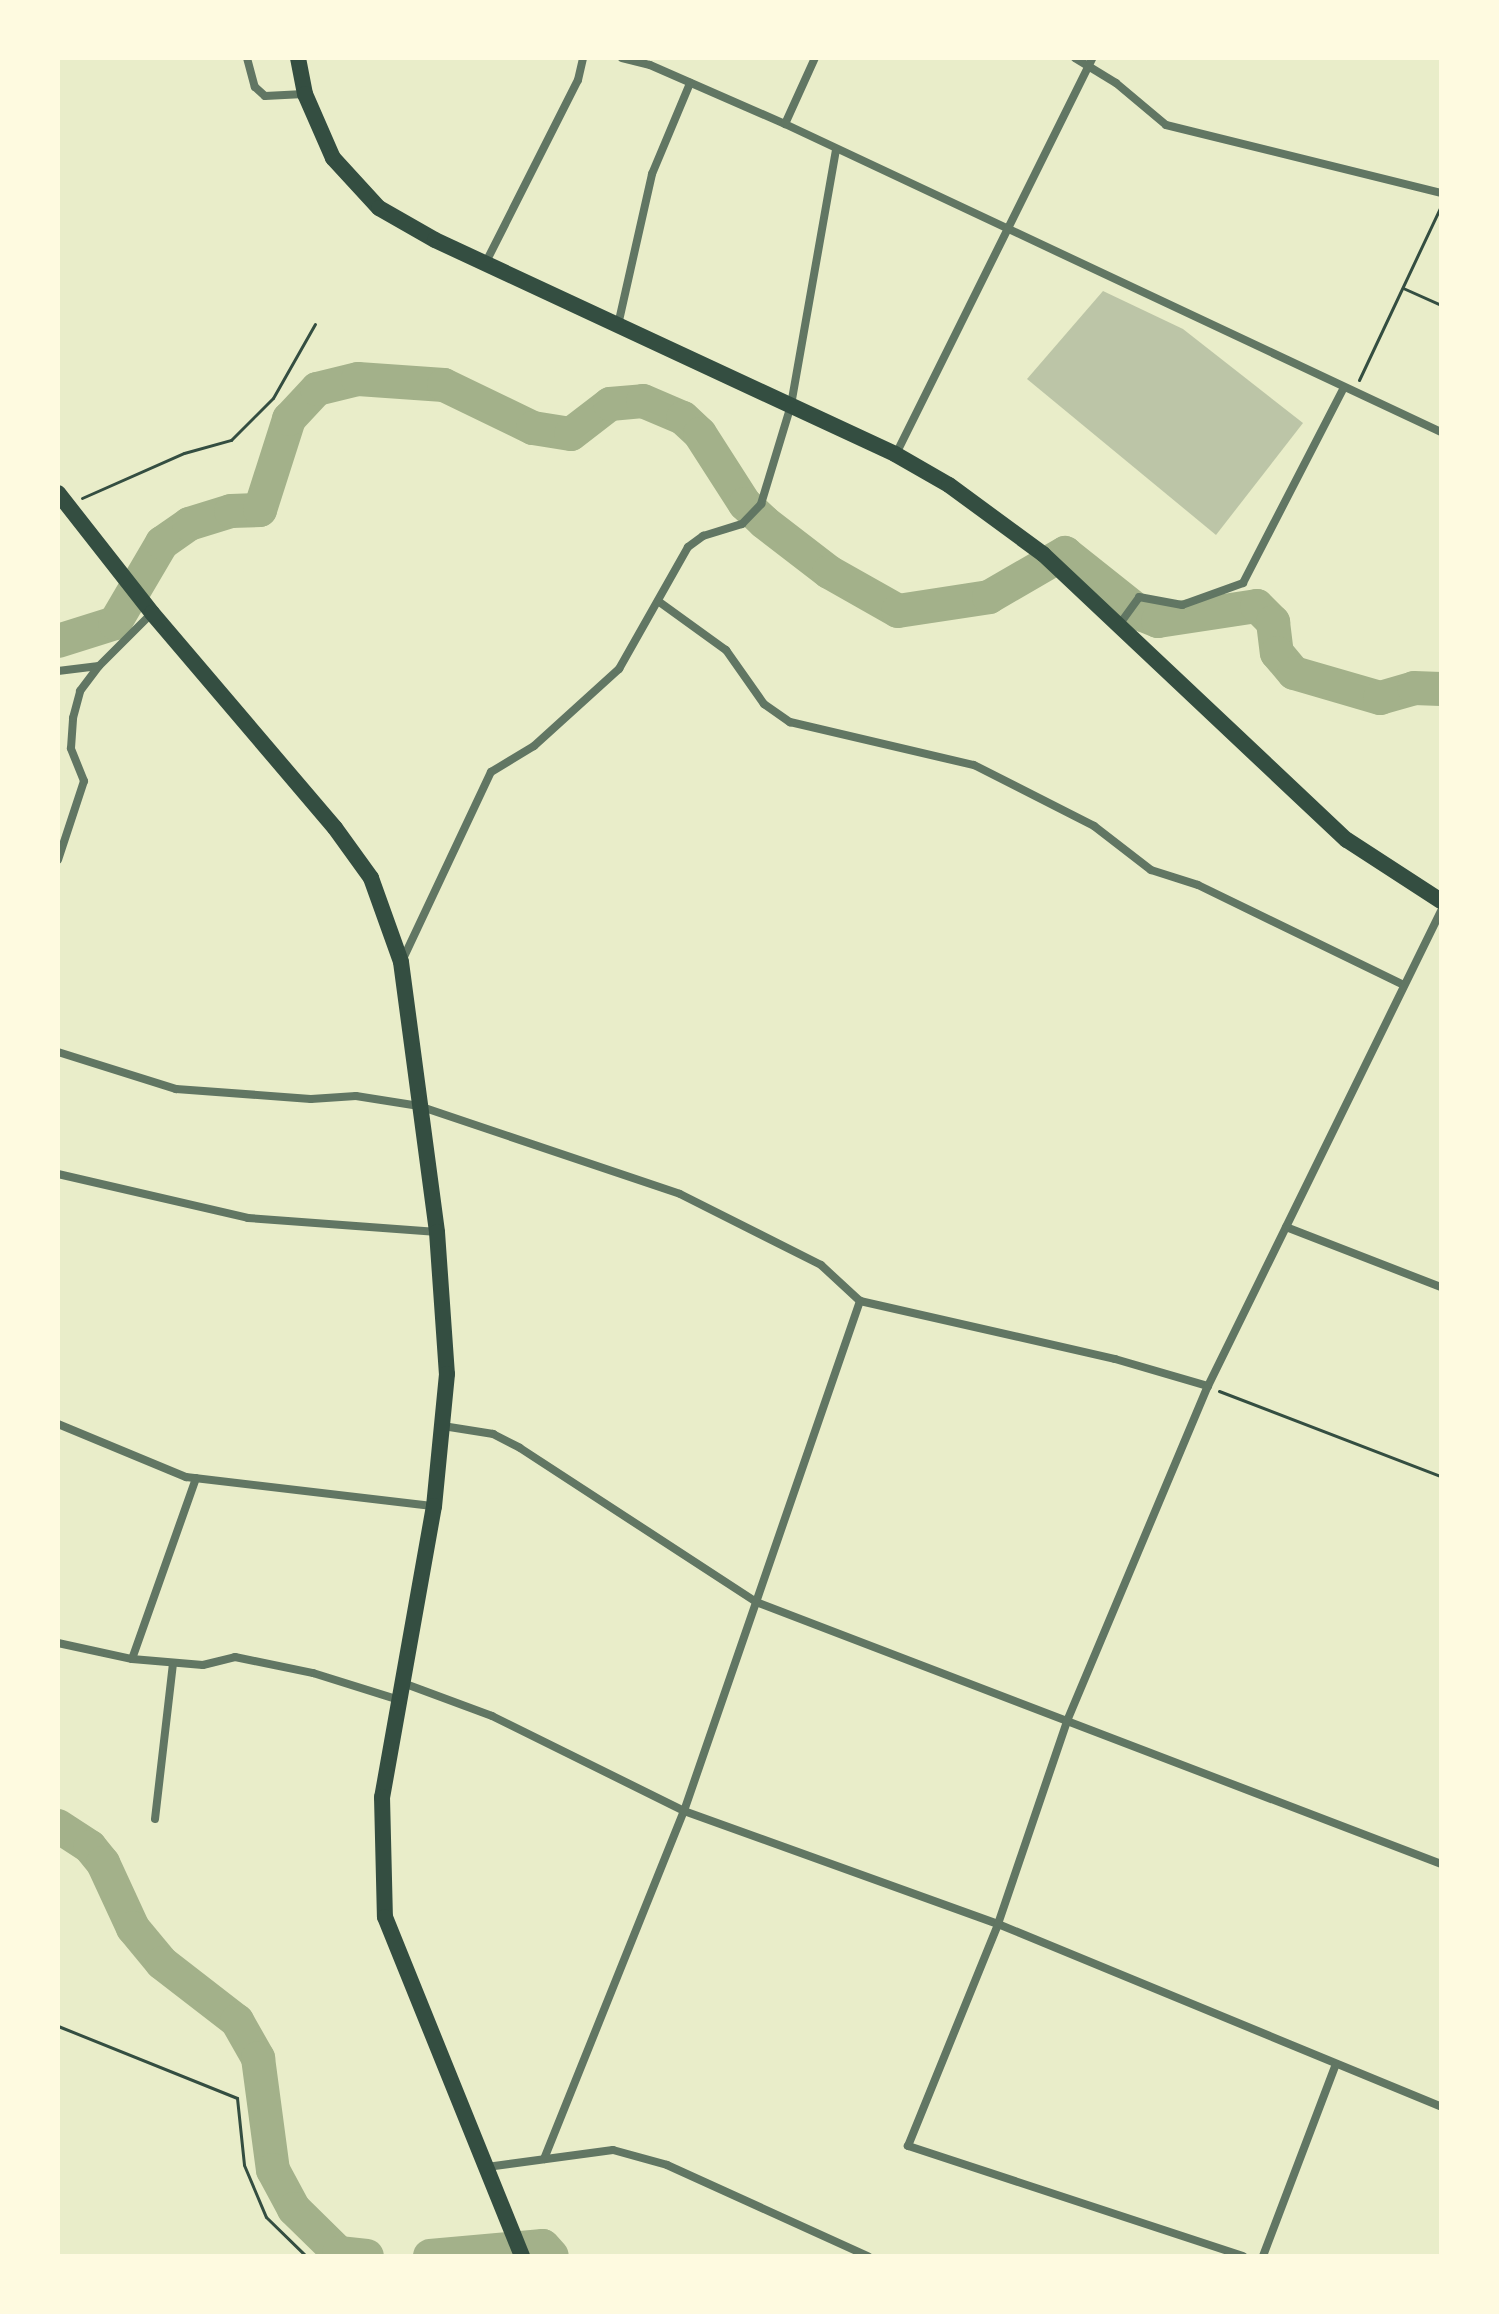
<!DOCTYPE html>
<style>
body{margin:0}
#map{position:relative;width:1499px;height:2314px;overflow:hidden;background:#e9edc9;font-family:Quicksand,sans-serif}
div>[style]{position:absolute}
.river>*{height:34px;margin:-17px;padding:0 17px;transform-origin:17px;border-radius:17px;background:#a3b18a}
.building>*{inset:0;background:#bcc5a7}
.path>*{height:3px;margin:-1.5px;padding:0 1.5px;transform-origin:1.5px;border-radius:1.5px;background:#344e41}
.minor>*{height:8px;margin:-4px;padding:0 4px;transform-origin:4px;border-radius:4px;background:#617663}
.secondary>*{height:16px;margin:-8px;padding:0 8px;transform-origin:8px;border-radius:8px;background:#344e41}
span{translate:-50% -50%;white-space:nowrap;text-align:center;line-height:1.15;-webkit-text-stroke:8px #fefae0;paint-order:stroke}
.frame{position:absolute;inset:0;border:60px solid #fefae0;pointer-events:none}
</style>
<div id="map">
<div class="river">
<div style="left:58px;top:641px;width:60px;rotate:-17.5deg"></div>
<div style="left:115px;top:623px;width:93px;rotate:-59.6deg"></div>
<div style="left:162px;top:543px;width:33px;rotate:-35deg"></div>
<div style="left:189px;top:524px;width:44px;rotate:-17.2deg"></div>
<div style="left:231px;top:511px;width:29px;rotate:-2deg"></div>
<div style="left:260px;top:510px;width:96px;rotate:-72.3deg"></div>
<div style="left:289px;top:419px;width:41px;rotate:-47deg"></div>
<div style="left:317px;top:389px;width:42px;rotate:-13.7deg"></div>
<div style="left:358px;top:379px;width:86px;rotate:4deg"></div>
<div style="left:444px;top:385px;width:99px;rotate:25.8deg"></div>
<div style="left:533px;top:428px;width:38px;rotate:9deg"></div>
<div style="left:571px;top:434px;width:49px;rotate:-37.6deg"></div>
<div style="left:610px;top:404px;width:33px;rotate:-5deg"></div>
<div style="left:643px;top:401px;width:43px;rotate:23deg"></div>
<div style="left:683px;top:418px;width:23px;rotate:43deg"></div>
<div style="left:700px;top:434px;width:83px;rotate:57.3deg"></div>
<div style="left:745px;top:504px;width:26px;rotate:43deg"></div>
<div style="left:764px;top:522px;width:82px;rotate:37.6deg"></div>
<div style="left:829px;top:572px;width:79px;rotate:29.5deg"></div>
<div style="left:898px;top:611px;width:92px;rotate:-8.7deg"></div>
<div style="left:989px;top:597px;width:88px;rotate:-30.1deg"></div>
<div style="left:1065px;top:553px;width:100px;rotate:38.5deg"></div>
<div style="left:1143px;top:615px;width:16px;rotate:22deg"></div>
<div style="left:1158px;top:621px;width:100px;rotate:-8.6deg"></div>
<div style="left:1257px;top:606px;width:23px;rotate:45deg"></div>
<div style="left:1273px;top:622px;width:31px;rotate:83deg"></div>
<div style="left:1277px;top:653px;width:26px;rotate:50deg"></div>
<div style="left:1294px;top:673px;width:90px;rotate:16.2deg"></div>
<div style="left:1380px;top:698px;width:35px;rotate:-16deg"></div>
<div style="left:1414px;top:688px;width:27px;rotate:2deg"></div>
<div style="left:58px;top:1826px;width:38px;rotate:33deg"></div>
<div style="left:90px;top:1847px;width:21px;rotate:51deg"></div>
<div style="left:103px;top:1863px;width:72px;rotate:65.2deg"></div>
<div style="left:133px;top:1928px;width:45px;rotate:50.4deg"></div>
<div style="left:162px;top:1963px;width:95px;rotate:37.7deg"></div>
<div style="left:237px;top:2021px;width:43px;rotate:60.4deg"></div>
<div style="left:258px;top:2058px;width:113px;rotate:82.4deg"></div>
<div style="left:273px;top:2170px;width:44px;rotate:61.7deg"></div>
<div style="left:294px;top:2209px;width:63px;rotate:44.4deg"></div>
<div style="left:339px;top:2253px;width:28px;rotate:6deg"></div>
<div style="left:430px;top:2256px;width:113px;rotate:-5.1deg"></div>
<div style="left:543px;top:2246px;width:13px;rotate:48deg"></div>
</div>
<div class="building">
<div style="clip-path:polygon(1103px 291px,1183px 329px,1303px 423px,1216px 535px,1027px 379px)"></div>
</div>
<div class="path">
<div style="left:1403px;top:288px;width:42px;rotate:24.1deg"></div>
<div style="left:1359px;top:380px;width:192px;rotate:-64.8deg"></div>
<div style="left:82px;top:498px;width:111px;rotate:-23.8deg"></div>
<div style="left:184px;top:453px;width:49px;rotate:-15.5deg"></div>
<div style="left:231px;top:440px;width:59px;rotate:-45deg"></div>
<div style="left:273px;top:398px;width:85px;rotate:-60.4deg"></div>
<div style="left:1219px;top:1391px;width:238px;rotate:21deg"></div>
<div style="left:58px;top:2026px;width:193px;rotate:21.9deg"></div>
<div style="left:237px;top:2098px;width:67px;rotate:84deg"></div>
<div style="left:244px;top:2165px;width:56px;rotate:67.1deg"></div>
<div style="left:266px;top:2217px;width:56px;rotate:44.3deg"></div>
</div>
<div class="minor">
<div style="left:247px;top:58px;width:30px;rotate:75deg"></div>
<div style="left:255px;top:87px;width:13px;rotate:42deg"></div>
<div style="left:265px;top:96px;width:39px;rotate:-3deg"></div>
<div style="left:622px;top:58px;width:29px;rotate:14deg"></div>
<div style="left:650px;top:65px;width:147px;rotate:23.6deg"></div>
<div style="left:785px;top:124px;width:725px;rotate:25.15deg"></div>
<div style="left:1075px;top:58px;width:48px;rotate:31.4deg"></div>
<div style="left:1116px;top:83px;width:65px;rotate:40deg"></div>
<div style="left:1166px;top:125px;width:283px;rotate:13.9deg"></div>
<div style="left:785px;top:124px;width:72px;rotate:-65.6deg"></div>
<div style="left:485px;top:264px;width:206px;rotate:-63.2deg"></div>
<div style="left:578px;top:80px;width:23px;rotate:-77deg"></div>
<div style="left:618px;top:325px;width:155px;rotate:-77.3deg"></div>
<div style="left:652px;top:174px;width:99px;rotate:-67.3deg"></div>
<div style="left:896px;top:454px;width:442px;rotate:-63.6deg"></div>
<div style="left:658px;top:601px;width:84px;rotate:35.8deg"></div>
<div style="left:726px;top:650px;width:66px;rotate:54.9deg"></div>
<div style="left:764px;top:704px;width:32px;rotate:35deg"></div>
<div style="left:790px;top:722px;width:189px;rotate:13.2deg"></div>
<div style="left:974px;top:765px;width:135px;rotate:26.9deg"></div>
<div style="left:1094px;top:826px;width:72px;rotate:37.7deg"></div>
<div style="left:1151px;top:870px;width:49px;rotate:17.7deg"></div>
<div style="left:1198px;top:885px;width:229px;rotate:25.9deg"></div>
<div style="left:1119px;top:625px;width:34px;rotate:-54deg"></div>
<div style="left:1139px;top:597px;width:44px;rotate:10.5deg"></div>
<div style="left:1182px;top:605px;width:65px;rotate:-19.8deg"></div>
<div style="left:1243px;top:583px;width:220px;rotate:-62.7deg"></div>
<div style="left:58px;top:671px;width:41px;rotate:-7deg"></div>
<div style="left:99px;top:666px;width:75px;rotate:-45deg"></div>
<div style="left:58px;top:860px;width:83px;rotate:-71.8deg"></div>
<div style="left:84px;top:781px;width:35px;rotate:-112deg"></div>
<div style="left:71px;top:748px;width:30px;rotate:-86deg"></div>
<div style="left:73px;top:718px;width:28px;rotate:-75deg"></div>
<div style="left:80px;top:691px;width:31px;rotate:-53deg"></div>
<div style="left:402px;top:961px;width:209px;rotate:-64.8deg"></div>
<div style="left:491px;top:772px;width:50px;rotate:-31.2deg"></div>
<div style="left:534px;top:746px;width:115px;rotate:-42.2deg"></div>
<div style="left:619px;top:669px;width:140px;rotate:-60.5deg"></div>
<div style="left:688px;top:547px;width:19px;rotate:-36deg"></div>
<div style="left:703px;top:536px;width:41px;rotate:-17.1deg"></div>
<div style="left:742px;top:524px;width:28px;rotate:-46deg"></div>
<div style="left:761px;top:504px;width:103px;rotate:-73.1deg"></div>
<div style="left:791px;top:405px;width:258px;rotate:-80deg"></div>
<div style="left:58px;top:1052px;width:124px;rotate:17.4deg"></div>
<div style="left:176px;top:1089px;width:135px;rotate:4.2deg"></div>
<div style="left:311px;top:1099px;width:45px;rotate:-3.8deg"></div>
<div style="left:356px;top:1096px;width:64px;rotate:9deg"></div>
<div style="left:419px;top:1106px;width:275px;rotate:18.6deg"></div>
<div style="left:680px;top:1194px;width:158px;rotate:26.7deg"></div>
<div style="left:821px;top:1265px;width:53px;rotate:42.7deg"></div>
<div style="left:860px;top:1301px;width:262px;rotate:12.8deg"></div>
<div style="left:1115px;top:1359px;width:97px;rotate:16.2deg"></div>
<div style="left:58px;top:1174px;width:195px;rotate:13deg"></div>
<div style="left:248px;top:1218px;width:190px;rotate:4.2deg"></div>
<div style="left:1286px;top:1227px;width:166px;rotate:21.2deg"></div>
<div style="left:58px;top:1424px;width:139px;rotate:22.5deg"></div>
<div style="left:186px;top:1477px;width:250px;rotate:6.7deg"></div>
<div style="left:443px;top:1426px;width:51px;rotate:9.1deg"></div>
<div style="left:493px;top:1434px;width:30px;rotate:27deg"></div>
<div style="left:520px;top:1448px;width:282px;rotate:33.1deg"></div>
<div style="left:756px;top:1602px;width:733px;rotate:20.93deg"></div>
<div style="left:58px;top:1643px;width:76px;rotate:12.2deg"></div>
<div style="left:132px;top:1659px;width:71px;rotate:4.8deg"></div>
<div style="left:203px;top:1665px;width:33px;rotate:-14deg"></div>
<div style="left:235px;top:1657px;width:80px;rotate:11.6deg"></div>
<div style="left:313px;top:1673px;width:90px;rotate:17.4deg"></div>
<div style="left:132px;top:1659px;width:192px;rotate:-70.5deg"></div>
<div style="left:403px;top:1683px;width:95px;rotate:20.3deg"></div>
<div style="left:492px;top:1716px;width:214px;rotate:26.3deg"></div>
<div style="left:684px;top:1811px;width:334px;rotate:19.8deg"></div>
<div style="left:998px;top:1924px;width:479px;rotate:22.4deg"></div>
<div style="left:155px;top:1819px;width:157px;rotate:-83.4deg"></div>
<div style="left:544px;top:2159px;width:375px;rotate:-68.1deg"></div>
<div style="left:684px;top:1811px;width:540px;rotate:-70.96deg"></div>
<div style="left:487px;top:2167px;width:127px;rotate:-7.7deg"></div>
<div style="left:613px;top:2150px;width:56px;rotate:15.5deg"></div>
<div style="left:667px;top:2165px;width:221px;rotate:24.4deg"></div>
<div style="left:1243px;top:2256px;width:353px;rotate:-161.8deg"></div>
<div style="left:908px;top:2146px;width:240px;rotate:-67.9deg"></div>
<div style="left:998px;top:1924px;width:214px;rotate:-71.2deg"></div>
<div style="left:1067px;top:1721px;width:363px;rotate:-67.2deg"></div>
<div style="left:1208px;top:1386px;width:529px;rotate:-63.87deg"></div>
<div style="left:1263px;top:2256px;width:203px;rotate:-69.2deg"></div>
</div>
<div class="secondary">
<div style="left:298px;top:58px;width:37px;rotate:79deg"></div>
<div style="left:305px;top:94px;width:70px;rotate:66.4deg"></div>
<div style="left:333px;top:158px;width:68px;rotate:47.4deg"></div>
<div style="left:379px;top:208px;width:64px;rotate:29.7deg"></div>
<div style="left:435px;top:240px;width:507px;rotate:24.95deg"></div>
<div style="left:895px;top:454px;width:62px;rotate:29.9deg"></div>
<div style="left:949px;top:485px;width:117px;rotate:36.3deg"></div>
<div style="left:1043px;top:554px;width:417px;rotate:43.3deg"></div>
<div style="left:1347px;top:840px;width:112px;rotate:33deg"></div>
<div style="left:58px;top:493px;width:152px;rotate:51.9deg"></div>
<div style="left:152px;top:613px;width:282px;rotate:49.6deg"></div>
<div style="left:335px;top:828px;width:62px;rotate:54.2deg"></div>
<div style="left:371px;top:878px;width:89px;rotate:70.3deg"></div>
<div style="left:401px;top:962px;width:272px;rotate:82.4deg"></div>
<div style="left:437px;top:1232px;width:142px;rotate:86deg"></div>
<div style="left:447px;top:1374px;width:133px;rotate:95.6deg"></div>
<div style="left:434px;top:1506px;width:296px;rotate:100.1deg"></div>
<div style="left:382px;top:1797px;width:120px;rotate:88.6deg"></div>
<div style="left:385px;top:1917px;width:366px;rotate:68deg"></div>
</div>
<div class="frame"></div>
</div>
